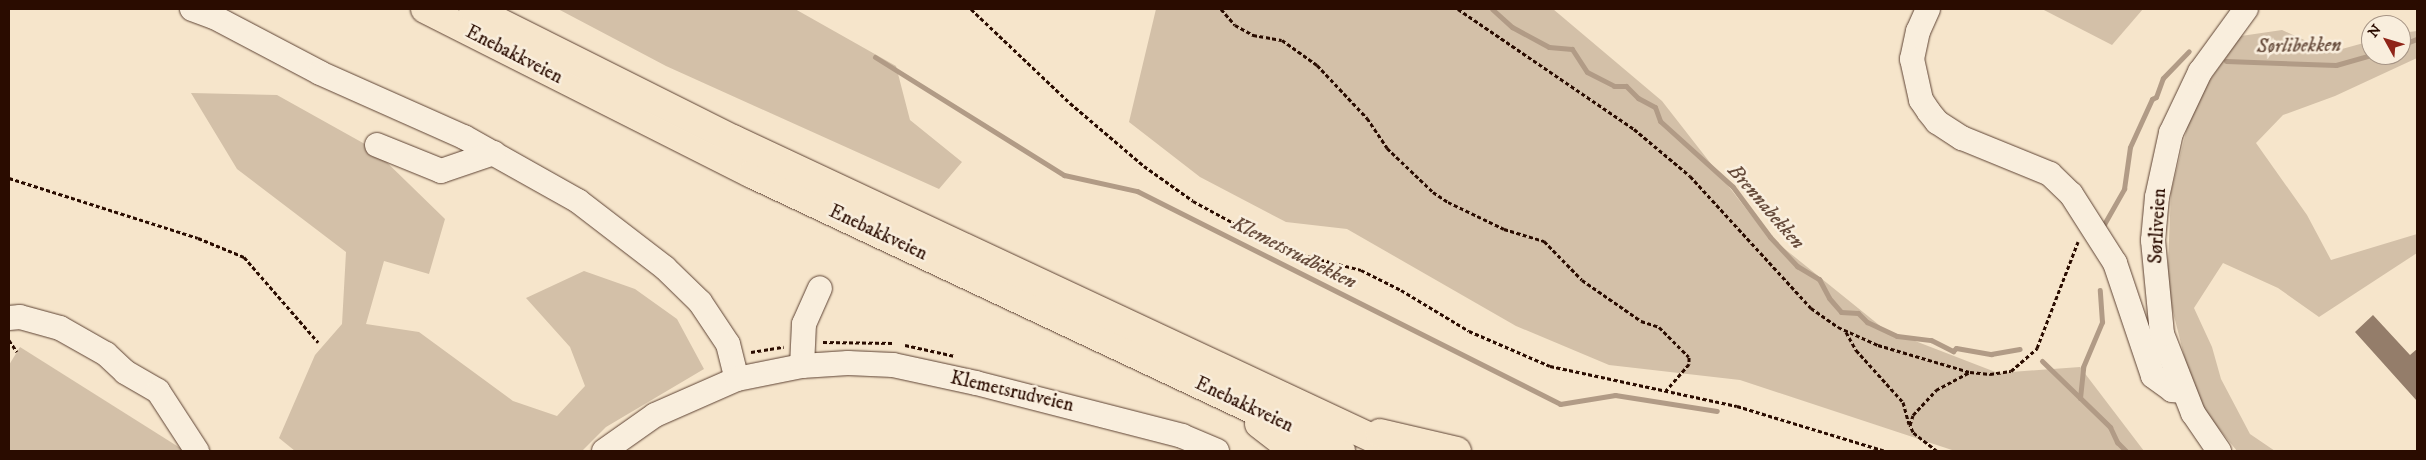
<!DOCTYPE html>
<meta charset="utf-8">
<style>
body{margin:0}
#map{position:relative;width:2426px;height:460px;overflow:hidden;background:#f6e5cb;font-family:"IM FELL DW Pica",serif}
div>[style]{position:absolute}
.green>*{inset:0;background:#d3c0a8}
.stream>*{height:5px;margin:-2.5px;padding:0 2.5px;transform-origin:2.5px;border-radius:2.5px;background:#b19b86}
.building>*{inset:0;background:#947d6a}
.path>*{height:3px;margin-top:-1.5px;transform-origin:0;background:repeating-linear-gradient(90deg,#2a0c00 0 4px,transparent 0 6.5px)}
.roads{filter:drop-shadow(0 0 1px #5d4233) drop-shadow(0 0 1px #5d4233)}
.minor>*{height:24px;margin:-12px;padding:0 12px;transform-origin:12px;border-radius:12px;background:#f9eedd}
.highway>*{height:28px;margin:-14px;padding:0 14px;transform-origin:14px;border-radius:14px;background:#f6e5cb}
span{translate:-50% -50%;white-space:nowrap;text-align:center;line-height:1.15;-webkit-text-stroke:5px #f9eedd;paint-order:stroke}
.street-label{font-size:19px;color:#2a0c00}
.water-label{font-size:20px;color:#674c3c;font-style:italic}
.frame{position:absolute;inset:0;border:10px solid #2a0c00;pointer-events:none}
.north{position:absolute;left:2361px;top:15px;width:50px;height:50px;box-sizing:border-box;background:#f9eedd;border:1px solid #a69485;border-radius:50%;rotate:309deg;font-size:14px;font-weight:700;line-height:20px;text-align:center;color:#2a0c00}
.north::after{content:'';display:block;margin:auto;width:18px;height:22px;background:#8f2418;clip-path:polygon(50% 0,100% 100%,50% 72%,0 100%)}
</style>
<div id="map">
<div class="green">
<div style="clip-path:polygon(558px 9px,795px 9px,896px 66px,910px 120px,962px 162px,939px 189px,666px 66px)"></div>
<div style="clip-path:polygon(1156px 9px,1553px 9px,1662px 101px,1765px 233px,1884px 329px,1998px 373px,2080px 367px,2144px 451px,1955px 451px,1740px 380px,1609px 365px,1516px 326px,1347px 229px,1286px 222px,1200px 177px,1129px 122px)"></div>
<div style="clip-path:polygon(2042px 9px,2143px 9px,2112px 45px)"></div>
<div style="clip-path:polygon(2282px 30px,2331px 52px,2371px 41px,2371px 55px,2401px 55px,2401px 33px,2417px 31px,2417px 58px,2335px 96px,2283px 115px,2256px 143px,2307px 215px,2331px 260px,2417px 234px,2417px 253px,2319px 317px,2278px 288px,2223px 263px,2194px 308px,2212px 347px,2221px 379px,2250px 434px,2275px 451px,2237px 451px,2195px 399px,2167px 288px,2171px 192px,2193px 104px,2241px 36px)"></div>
<div style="clip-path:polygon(191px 93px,277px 95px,372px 148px,445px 219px,429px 274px,384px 261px,366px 324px,419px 332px,513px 401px,557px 416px,585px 386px,570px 347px,526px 298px,584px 271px,635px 289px,677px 319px,704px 369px,606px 427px,582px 451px,295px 451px,279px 438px,315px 355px,342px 324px,346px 252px,237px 169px)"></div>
<div style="clip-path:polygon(20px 347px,185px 451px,9px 451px,9px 365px)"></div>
</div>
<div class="stream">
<div style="left:1492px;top:9px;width:27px;rotate:42deg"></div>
<div style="left:1512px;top:27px;width:42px;rotate:28.4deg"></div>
<div style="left:1549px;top:47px;width:23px;rotate:5deg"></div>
<div style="left:1572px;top:49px;width:27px;rotate:57deg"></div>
<div style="left:1587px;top:72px;width:30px;rotate:27deg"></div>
<div style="left:1614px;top:86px;width:12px"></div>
<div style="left:1626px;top:86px;width:17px;rotate:45deg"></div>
<div style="left:1638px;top:98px;width:19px;rotate:28deg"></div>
<div style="left:1655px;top:107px;width:15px;rotate:70deg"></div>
<div style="left:1660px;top:121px;width:98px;rotate:42.1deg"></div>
<div style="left:1733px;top:187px;width:62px;rotate:53.5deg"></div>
<div style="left:1770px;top:237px;width:40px;rotate:47deg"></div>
<div style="left:1797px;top:266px;width:26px;rotate:31deg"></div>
<div style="left:1819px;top:279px;width:21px;rotate:62deg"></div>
<div style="left:1829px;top:298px;width:18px;rotate:49deg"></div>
<div style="left:1841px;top:312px;width:17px;rotate:3deg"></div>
<div style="left:1858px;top:313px;width:13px;rotate:45deg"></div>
<div style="left:1867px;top:322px;width:33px;rotate:25deg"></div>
<div style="left:1897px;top:336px;width:34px;rotate:7deg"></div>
<div style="left:1931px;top:340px;width:25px;rotate:27deg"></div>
<div style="left:1953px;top:351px;width:4px;rotate:-45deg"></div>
<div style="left:1956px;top:348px;width:36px;rotate:10deg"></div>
<div style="left:1991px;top:354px;width:29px;rotate:-10deg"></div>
<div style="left:2401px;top:45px;width:17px;rotate:-21deg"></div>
<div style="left:875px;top:57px;width:223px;rotate:32deg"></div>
<div style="left:1064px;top:175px;width:75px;rotate:12.4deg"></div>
<div style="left:1137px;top:191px;width:474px;rotate:26.7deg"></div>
<div style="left:1560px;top:404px;width:56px;rotate:-9.3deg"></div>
<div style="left:1615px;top:395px;width:103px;rotate:8.9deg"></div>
<div style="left:2226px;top:61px;width:110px;rotate:2.1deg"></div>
<div style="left:2336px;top:65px;width:37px;rotate:-16deg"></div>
<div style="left:2103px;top:226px;width:43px;rotate:-60.4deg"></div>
<div style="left:2124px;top:189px;width:42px;rotate:-81.9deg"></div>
<div style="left:2130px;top:147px;width:53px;rotate:-65.4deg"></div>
<div style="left:2152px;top:99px;width:4px;rotate:-27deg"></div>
<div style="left:2156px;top:97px;width:20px;rotate:-70deg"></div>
<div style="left:2163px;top:78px;width:37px;rotate:-46deg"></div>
<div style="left:2042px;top:361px;width:95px;rotate:44.1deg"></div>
<div style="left:2110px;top:427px;width:17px;rotate:65deg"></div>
<div style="left:2117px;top:442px;width:13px;rotate:45deg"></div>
<div style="left:2080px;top:398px;width:31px;rotate:-84deg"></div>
<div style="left:2083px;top:367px;width:49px;rotate:-67.1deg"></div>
<div style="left:2102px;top:322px;width:32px;rotate:-94deg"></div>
</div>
<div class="building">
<div style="clip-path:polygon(2373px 315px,2410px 355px,2417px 349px,2417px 401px,2355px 332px)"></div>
</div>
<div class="path">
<div style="left:971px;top:9px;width:137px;rotate:43.5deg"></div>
<div style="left:1070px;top:103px;width:97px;rotate:40.4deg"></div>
<div style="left:1144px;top:166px;width:60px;rotate:35.5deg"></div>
<div style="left:1193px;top:201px;width:72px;rotate:28.4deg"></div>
<div style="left:1256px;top:235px;width:43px;rotate:24.8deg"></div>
<div style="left:1295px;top:253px;width:68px;rotate:14.4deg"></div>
<div style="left:1361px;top:270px;width:45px;rotate:26.6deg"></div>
<div style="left:1401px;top:290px;width:79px;rotate:31.1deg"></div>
<div style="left:1469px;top:331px;width:88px;rotate:23.4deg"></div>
<div style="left:1550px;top:366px;width:191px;rotate:12.1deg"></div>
<div style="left:1737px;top:406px;width:155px;rotate:16.9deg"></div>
<div style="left:1221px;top:9px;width:21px;rotate:49deg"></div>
<div style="left:1235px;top:25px;width:21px;rotate:29deg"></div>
<div style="left:1253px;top:35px;width:29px;rotate:10deg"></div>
<div style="left:1282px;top:40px;width:43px;rotate:35.5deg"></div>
<div style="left:1317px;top:65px;width:73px;rotate:46.7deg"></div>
<div style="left:1367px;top:118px;width:36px;rotate:56deg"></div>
<div style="left:1387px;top:148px;width:64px;rotate:43.7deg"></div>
<div style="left:1433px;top:192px;width:18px;rotate:34deg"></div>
<div style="left:1448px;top:202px;width:62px;rotate:25.7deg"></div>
<div style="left:1504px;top:229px;width:42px;rotate:16.7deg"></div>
<div style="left:1544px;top:241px;width:54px;rotate:45.7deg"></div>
<div style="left:1582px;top:280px;width:72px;rotate:34.8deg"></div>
<div style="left:1641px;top:321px;width:19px;rotate:18deg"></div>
<div style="left:1659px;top:327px;width:42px;rotate:45deg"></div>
<div style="left:1689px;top:357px;width:7px;rotate:90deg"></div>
<div style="left:1689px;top:364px;width:35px;rotate:131deg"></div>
<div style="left:1458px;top:9px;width:213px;rotate:34.3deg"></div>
<div style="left:1634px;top:129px;width:73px;rotate:40deg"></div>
<div style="left:1690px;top:176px;width:179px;rotate:47.5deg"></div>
<div style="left:1811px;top:308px;width:33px;rotate:35deg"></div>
<div style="left:1838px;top:327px;width:44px;rotate:24.2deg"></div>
<div style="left:1878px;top:345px;width:96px;rotate:16.4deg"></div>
<div style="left:1970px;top:372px;width:20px;rotate:6deg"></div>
<div style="left:1990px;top:374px;width:21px;rotate:-8deg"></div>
<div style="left:2011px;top:371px;width:35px;rotate:-41deg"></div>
<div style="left:2037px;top:348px;width:114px;rotate:-68.9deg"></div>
<div style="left:9px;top:178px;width:198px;rotate:17.6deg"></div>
<div style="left:198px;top:238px;width:50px;rotate:22.4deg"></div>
<div style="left:244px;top:257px;width:113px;rotate:49deg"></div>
<div style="left:1846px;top:332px;width:21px;rotate:61deg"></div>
<div style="left:1856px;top:350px;width:70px;rotate:47.9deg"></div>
<div style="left:1903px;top:402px;width:23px;rotate:75deg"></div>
<div style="left:9px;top:340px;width:14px;rotate:56deg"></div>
<div style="left:823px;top:342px;width:71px;rotate:0.8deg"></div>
<div style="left:905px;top:345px;width:51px;rotate:12.4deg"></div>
<div style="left:751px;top:352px;width:33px;rotate:-9deg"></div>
<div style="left:1937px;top:451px;width:31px;rotate:-142deg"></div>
<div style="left:1913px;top:432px;width:8px;rotate:-113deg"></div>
<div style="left:1910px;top:425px;width:10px;rotate:-73deg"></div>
<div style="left:1913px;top:415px;width:34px;rotate:-47deg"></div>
<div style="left:1936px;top:390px;width:38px;rotate:-28deg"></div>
</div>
<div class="roads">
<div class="minor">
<div style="left:192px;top:9px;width:23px;rotate:20deg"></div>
<div style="left:214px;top:17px;width:120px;rotate:27.8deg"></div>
<div style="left:320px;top:73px;width:158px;rotate:24deg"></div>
<div style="left:464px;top:137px;width:131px;rotate:29.3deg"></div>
<div style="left:578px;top:201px;width:110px;rotate:37.6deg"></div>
<div style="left:665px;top:268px;width:49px;rotate:44.2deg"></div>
<div style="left:700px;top:302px;width:50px;rotate:56.3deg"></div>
<div style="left:728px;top:344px;width:36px;rotate:76deg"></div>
<div style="left:1928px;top:9px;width:24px;rotate:114deg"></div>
<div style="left:1918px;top:31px;width:29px;rotate:102deg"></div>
<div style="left:1912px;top:59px;width:42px;rotate:77.6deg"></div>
<div style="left:1921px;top:100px;width:14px;rotate:56deg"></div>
<div style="left:1929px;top:112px;width:13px;rotate:51deg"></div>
<div style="left:1937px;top:122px;width:30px;rotate:33deg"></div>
<div style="left:1962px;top:138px;width:95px;rotate:22.2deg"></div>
<div style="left:2050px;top:174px;width:29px;rotate:44deg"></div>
<div style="left:2071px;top:194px;width:82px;rotate:57.5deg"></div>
<div style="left:2115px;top:263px;width:119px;rotate:71.4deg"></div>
<div style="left:2153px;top:376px;width:24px;rotate:36deg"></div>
<div style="left:2172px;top:390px;width:11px;rotate:5deg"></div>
<div style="left:377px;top:145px;width:69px;rotate:22.1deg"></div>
<div style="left:441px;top:171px;width:56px;rotate:-18.8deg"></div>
<div style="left:9px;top:318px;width:11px;rotate:-5deg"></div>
<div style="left:20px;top:317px;width:41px;rotate:15.4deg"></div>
<div style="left:60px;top:328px;width:53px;rotate:29.5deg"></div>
<div style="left:106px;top:354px;width:26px;rotate:43deg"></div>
<div style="left:125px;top:372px;width:38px;rotate:30deg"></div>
<div style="left:158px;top:391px;width:72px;rotate:57deg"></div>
<div style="left:802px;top:366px;width:42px;rotate:-87.3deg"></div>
<div style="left:804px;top:324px;width:39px;rotate:-66deg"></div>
<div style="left:604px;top:451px;width:62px;rotate:-35.2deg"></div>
<div style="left:655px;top:415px;width:90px;rotate:-23.7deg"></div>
<div style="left:737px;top:379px;width:66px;rotate:-11.3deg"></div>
<div style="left:802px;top:366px;width:46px;rotate:-3.7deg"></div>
<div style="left:848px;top:363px;width:45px;rotate:2.5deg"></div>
<div style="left:893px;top:365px;width:85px;rotate:12.2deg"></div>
<div style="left:976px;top:383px;width:213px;rotate:14.4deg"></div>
<div style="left:1182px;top:436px;width:38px;rotate:23deg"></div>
<div style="left:2219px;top:451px;width:46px;rotate:-124.4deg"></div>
<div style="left:2193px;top:413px;width:85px;rotate:-111.4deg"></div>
<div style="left:2162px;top:334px;width:94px;rotate:-95.5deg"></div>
<div style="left:2153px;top:240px;width:43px;rotate:-84.7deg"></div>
<div style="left:2157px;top:197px;width:66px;rotate:-77.7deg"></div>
<div style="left:2171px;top:133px;width:68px;rotate:-64.6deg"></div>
<div style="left:2200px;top:72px;width:78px;rotate:-53.9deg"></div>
</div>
<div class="highway">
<div style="left:425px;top:9px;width:366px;rotate:26.8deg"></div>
<div style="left:752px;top:174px;width:651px;rotate:25.19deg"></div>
<div style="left:473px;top:9px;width:291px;rotate:26.6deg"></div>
<div style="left:733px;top:139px;width:736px;rotate:25.07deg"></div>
<div style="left:1259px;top:424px;width:44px;rotate:37.6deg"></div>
<div style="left:1380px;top:433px;width:79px;rotate:13.2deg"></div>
</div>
</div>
<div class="street-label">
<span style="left:514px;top:55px;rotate:27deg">Enebakkveien</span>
<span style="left:2158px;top:226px;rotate:-87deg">Sørliveien</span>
<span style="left:878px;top:233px;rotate:25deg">Enebakkveien</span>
<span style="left:1012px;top:392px;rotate:13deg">Klemetsrudveien</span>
<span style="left:1244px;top:405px;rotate:25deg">Enebakkveien</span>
</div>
<div class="water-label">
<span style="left:2299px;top:46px;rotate:-1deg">Sørlibekken</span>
<span style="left:1766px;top:207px;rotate:49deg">Brennabekken</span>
<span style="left:1294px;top:253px;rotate:27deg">Klemetsrudbekken</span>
</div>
<div class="frame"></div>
<div class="north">N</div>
</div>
